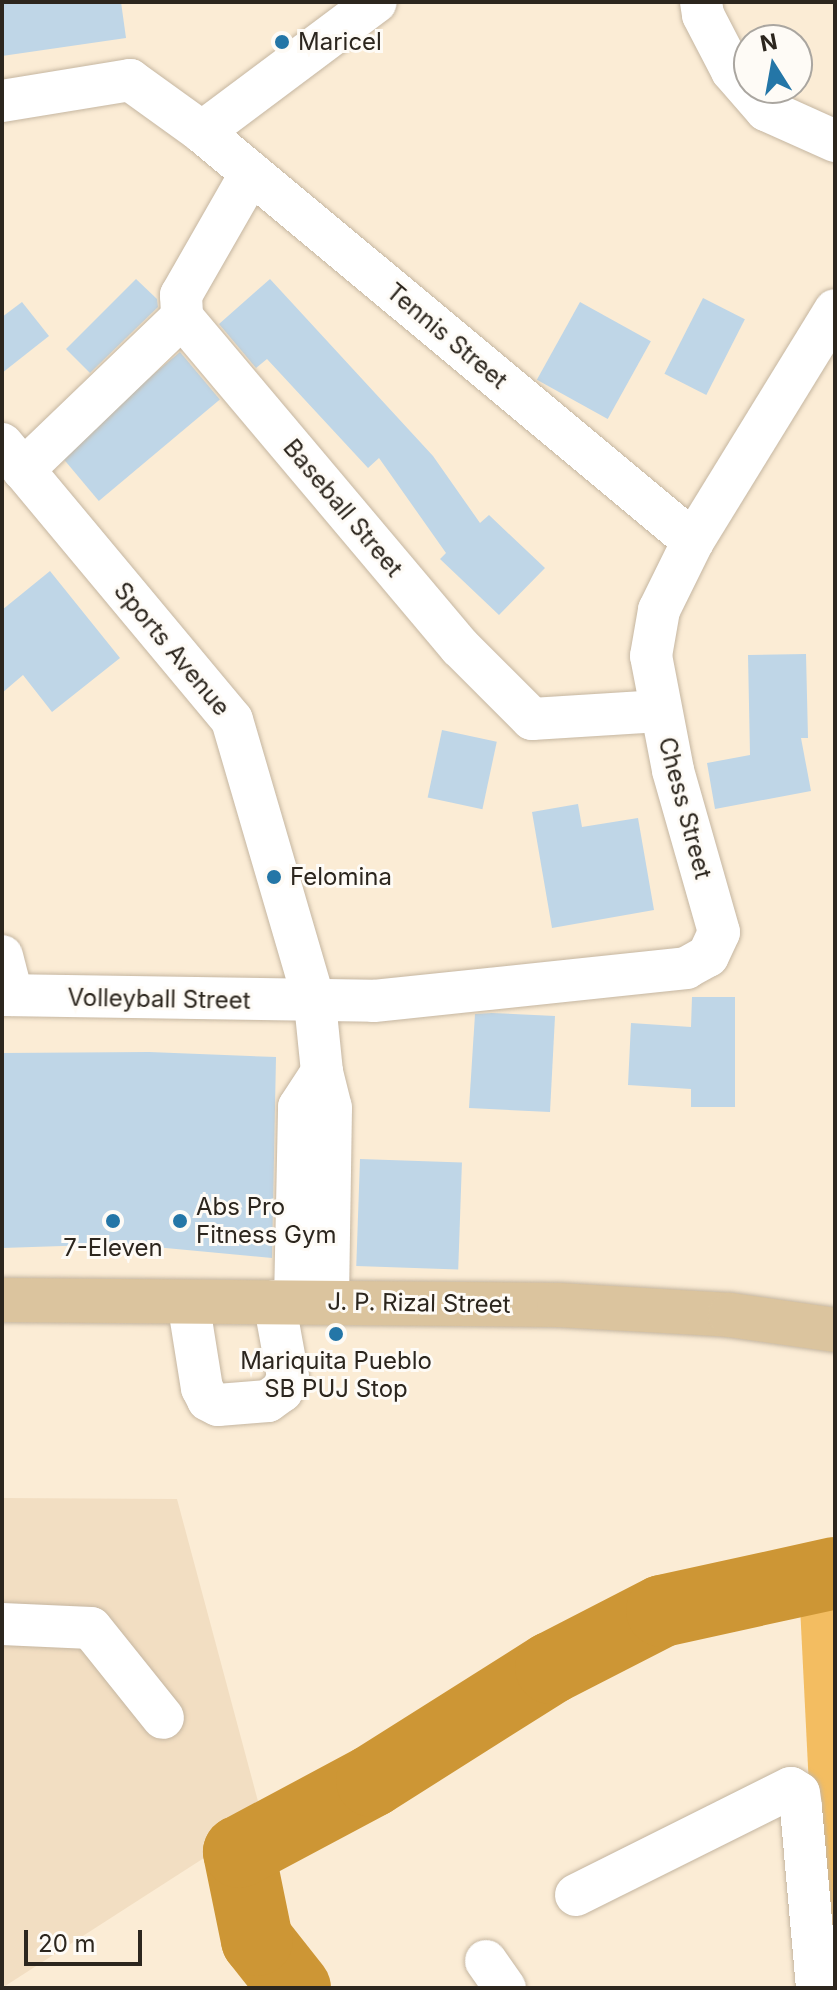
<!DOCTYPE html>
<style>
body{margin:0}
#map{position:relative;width:837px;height:1990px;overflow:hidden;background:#fbecd5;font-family:Inter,sans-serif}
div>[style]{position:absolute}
.built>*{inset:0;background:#f2dec2}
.green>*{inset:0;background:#f3bd61}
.river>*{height:72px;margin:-36px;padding:0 36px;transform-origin:36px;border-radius:36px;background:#cd9635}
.building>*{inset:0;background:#bfd6e7;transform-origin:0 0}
.roads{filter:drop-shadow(0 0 2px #c5b6a1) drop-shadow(0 0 2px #c5b6a1)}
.minor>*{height:42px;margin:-21px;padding:0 21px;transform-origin:21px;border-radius:21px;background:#fff}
.major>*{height:44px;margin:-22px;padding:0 22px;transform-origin:22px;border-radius:22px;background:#dbc49e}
.dots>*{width:22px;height:22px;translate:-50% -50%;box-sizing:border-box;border:4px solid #fefbf6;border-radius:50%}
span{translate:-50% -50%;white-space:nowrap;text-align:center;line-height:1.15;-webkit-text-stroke:6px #fefbf6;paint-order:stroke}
.poi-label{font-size:24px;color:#2c261e}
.left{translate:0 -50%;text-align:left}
.street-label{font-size:24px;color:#2c261e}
.frame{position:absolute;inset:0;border:4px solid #2c261e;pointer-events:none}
.north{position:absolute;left:733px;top:24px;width:80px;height:80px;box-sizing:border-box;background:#fefbf6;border:2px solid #aaa6a0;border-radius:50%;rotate:349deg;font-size:22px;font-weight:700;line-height:32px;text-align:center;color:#2c261e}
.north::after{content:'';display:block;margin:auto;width:28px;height:36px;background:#2476a7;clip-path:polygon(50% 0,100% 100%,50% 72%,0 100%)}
.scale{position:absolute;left:24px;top:1930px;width:118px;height:36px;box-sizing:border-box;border:4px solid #2c261e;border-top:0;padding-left:10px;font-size:24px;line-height:28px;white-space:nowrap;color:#2c261e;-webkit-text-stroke:6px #fefbf6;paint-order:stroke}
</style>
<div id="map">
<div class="built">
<div style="clip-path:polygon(2px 1498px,177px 1499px,263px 1820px,2px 1988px)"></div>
</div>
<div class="green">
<div style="clip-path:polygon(835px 1597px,835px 1988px,819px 1988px,800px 1606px)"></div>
</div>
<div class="river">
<div style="left:295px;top:1988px;width:61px;rotate:-128.4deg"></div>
<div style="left:257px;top:1940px;width:90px;rotate:-101.6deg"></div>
<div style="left:239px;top:1852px;width:151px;rotate:-28.1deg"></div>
<div style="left:372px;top:1781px;width:212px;rotate:-32.3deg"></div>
<div style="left:551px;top:1668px;width:125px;rotate:-27.2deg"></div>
<div style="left:662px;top:1611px;width:177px;rotate:-12.4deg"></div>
</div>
<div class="building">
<div style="clip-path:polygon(2px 2px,121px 2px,126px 38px,2px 56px)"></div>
<div style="clip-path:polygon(136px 279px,157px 299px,158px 307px,90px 373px,66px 349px)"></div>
<div style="clip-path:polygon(270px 279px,433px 456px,480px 523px,489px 515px,545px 568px,499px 615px,440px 559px,446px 553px,379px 458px,368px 468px,267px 359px,256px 368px,219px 324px)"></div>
<div style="left:703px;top:298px;width:47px;height:85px;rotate:27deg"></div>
<div style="clip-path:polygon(22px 302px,49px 336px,2px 373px,2px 317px)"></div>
<div style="left:580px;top:302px;width:81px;height:89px;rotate:29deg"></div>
<div style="left:180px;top:352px;width:62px;height:158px;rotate:50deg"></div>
<div style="clip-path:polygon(50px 571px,120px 658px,52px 712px,23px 675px,2px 693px,2px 610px)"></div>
<div style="clip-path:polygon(806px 654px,808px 738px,801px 738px,811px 791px,715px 809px,707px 763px,750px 755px,748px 655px)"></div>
<div style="left:442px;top:730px;width:56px;height:69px;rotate:12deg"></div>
<div style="clip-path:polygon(578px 804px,582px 827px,638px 818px,654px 910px,552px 928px,532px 812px)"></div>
<div style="clip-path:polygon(692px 997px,735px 997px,735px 1107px,691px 1107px,691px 1089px,628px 1085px,631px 1023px,691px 1027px)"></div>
<div style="clip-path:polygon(492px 1013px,555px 1016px,550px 1112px,469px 1108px,475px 1014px)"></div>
<div style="clip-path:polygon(149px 1052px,276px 1057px,272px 1258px,123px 1244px,2px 1248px,2px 1053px)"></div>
<div style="left:360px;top:1159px;width:102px;height:107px;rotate:2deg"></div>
</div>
<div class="roads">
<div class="minor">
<div style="left:701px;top:2px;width:13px;rotate:81deg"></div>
<div style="left:703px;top:15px;width:63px;rotate:62.6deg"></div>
<div style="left:732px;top:71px;width:52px;rotate:48.9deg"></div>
<div style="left:766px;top:110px;width:76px;rotate:24.2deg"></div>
<div style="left:2px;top:101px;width:130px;rotate:-9.3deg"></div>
<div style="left:130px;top:80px;width:89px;rotate:35.8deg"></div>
<div style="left:202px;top:132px;width:639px;rotate:39.79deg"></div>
<div style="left:202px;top:132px;width:217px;rotate:-36.8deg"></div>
<div style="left:251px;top:173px;width:141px;rotate:119.8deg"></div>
<div style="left:181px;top:295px;width:22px;rotate:87deg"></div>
<div style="left:182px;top:317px;width:431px;rotate:49.9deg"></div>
<div style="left:460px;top:647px;width:102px;rotate:45deg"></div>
<div style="left:532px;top:719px;width:128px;rotate:-3.6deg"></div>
<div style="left:2px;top:444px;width:359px;rotate:50.2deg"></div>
<div style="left:232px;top:720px;width:295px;rotate:73.7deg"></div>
<div style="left:315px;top:1003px;width:69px;rotate:84.2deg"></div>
<div style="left:322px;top:1072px;width:37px;rotate:76deg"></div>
<div style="left:331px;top:1108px;width:194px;rotate:90.9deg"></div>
<div style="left:23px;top:470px;width:221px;rotate:-43.9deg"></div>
<div style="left:2px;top:956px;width:40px;rotate:75.6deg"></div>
<div style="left:2px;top:995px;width:372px;rotate:0.9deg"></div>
<div style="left:374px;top:1001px;width:314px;rotate:-6deg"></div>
<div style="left:686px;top:968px;width:25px;rotate:-29deg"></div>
<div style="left:708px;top:956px;width:26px;rotate:-65deg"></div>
<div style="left:719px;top:932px;width:168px;rotate:-105.9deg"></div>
<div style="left:673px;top:770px;width:116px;rotate:-100.9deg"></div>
<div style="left:651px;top:656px;width:47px;rotate:-80.1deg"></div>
<div style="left:659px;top:610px;width:77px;rotate:-63.8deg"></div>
<div style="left:693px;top:541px;width:271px;rotate:-58.4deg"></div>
<div style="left:188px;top:1301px;width:88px;rotate:80.9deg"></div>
<div style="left:202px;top:1388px;width:13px;rotate:63deg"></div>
<div style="left:208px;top:1400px;width:11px;rotate:27deg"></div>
<div style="left:218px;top:1405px;width:50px;rotate:-4.6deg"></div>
<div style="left:268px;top:1401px;width:17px;rotate:-36deg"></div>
<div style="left:282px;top:1391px;width:15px;rotate:-67deg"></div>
<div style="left:288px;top:1377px;width:77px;rotate:-100.4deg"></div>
<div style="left:295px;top:1301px;width:194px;rotate:-88.8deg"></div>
<div style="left:299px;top:1107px;width:42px;rotate:-56.7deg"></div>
<div style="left:2px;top:1624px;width:89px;rotate:2.6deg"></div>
<div style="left:91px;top:1628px;width:115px;rotate:51.3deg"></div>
<div style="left:576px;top:1895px;width:240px;rotate:-26.5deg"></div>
<div style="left:791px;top:1788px;width:9px;rotate:32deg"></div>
<div style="left:799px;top:1793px;width:15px;rotate:82deg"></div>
<div style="left:801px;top:1808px;width:181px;rotate:84.9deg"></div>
<div style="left:486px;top:1961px;width:33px;rotate:55deg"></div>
</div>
<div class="major">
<div style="left:2px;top:1300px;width:557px;rotate:0.51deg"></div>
<div style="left:559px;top:1305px;width:171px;rotate:3.3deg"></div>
<div style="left:730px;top:1315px;width:106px;rotate:8.1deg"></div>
</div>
</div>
<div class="dots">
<div style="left:282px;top:42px;background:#2476a7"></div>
<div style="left:274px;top:877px;background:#2476a7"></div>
<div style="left:113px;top:1221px;background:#2476a7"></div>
<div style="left:180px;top:1221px;background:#2476a7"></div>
<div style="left:336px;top:1334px;background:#2476a7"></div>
</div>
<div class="poi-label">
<span class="left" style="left:298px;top:42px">Maricel</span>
<span class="left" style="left:290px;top:877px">Felomina</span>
<span class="left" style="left:196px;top:1221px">Abs Pro<br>Fitness Gym</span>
<span style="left:113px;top:1248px">7-Eleven</span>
<span style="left:336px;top:1375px">Mariquita Pueblo<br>SB PUJ Stop</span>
</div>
<div class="street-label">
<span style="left:447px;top:336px;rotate:40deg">Tennis Street</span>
<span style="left:343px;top:508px;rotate:50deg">Baseball Street</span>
<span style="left:172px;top:649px;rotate:50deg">Sports Avenue</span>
<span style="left:685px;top:808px;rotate:75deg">Chess Street</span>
<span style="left:159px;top:999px;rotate:1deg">Volleyball Street</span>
<span style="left:419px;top:1303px;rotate:1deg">J. P. Rizal Street</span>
</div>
<div class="frame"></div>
<div class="north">N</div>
<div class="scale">20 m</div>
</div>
